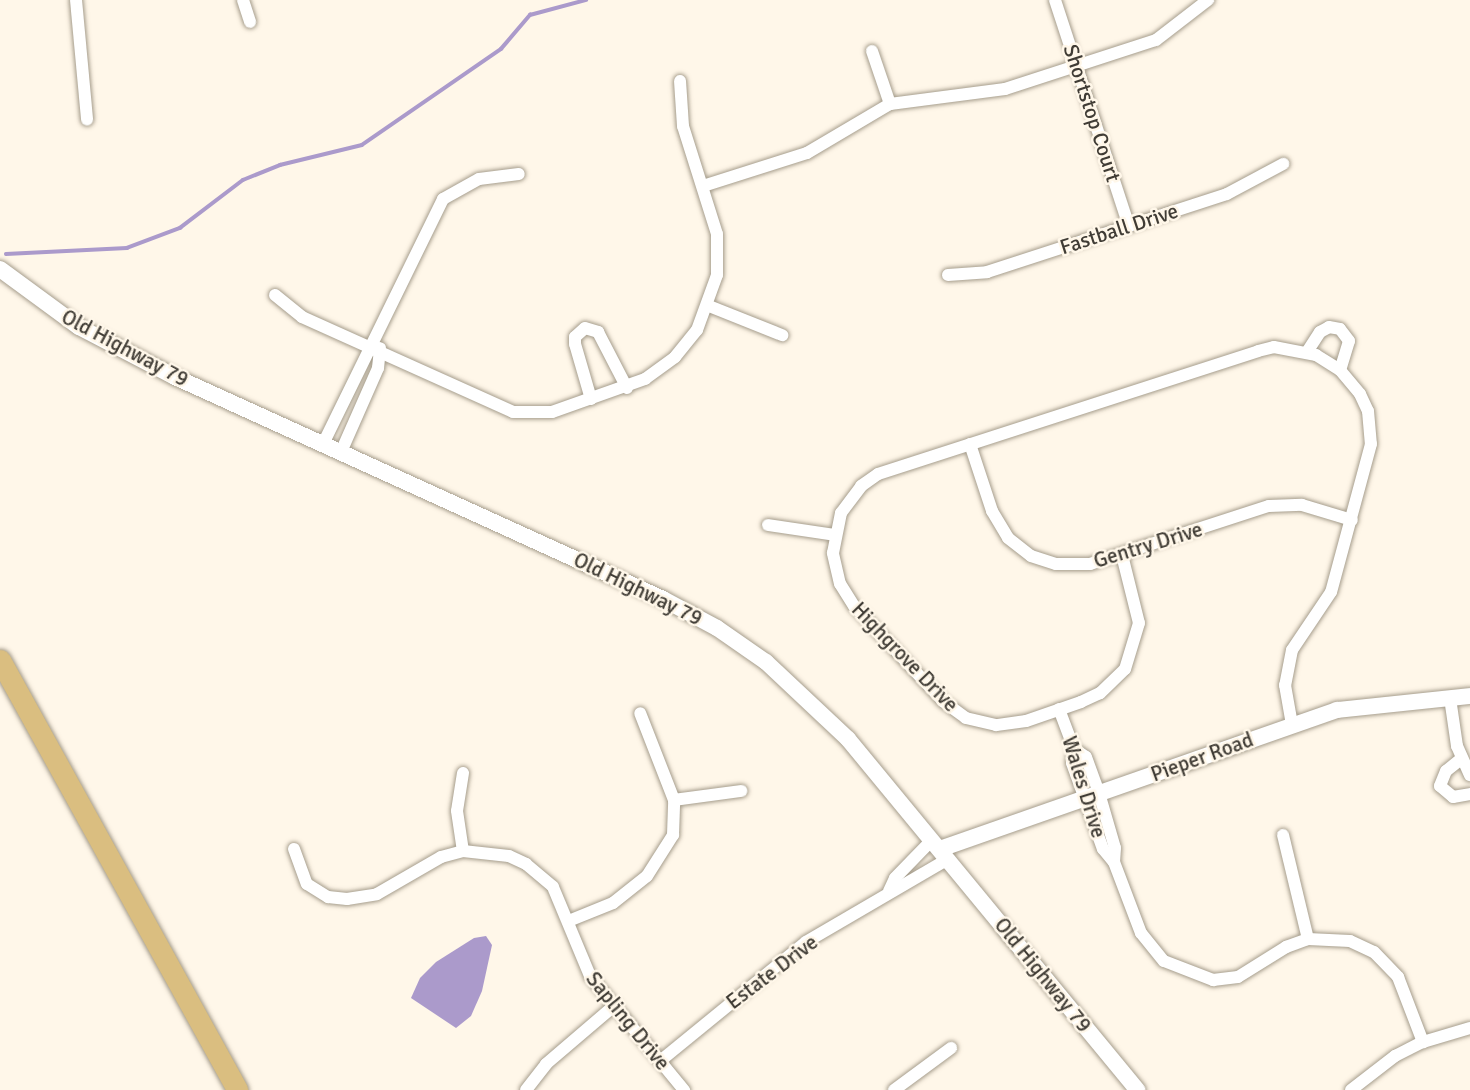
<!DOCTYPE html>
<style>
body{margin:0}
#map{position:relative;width:1470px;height:1090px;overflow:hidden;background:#fff7e9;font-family:Signika,sans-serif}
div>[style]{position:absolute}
.water>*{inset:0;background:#ab9acb}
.stream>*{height:3.5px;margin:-1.75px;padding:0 1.75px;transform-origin:1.75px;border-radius:1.75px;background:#ab9acb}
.roads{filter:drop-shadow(0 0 2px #a69d8c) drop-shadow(0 0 2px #a69d8c)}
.minor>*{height:12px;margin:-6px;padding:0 6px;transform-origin:6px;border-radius:6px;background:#fff}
.tertiary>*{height:16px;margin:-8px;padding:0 8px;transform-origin:8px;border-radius:8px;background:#fff}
.primary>*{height:21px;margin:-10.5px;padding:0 10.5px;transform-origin:10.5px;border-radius:10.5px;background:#dabe80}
span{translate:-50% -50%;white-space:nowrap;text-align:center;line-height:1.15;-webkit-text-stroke:5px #fff7e9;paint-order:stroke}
.street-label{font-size:21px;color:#403c35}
</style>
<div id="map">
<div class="water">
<div style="clip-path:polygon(486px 936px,492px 945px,482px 991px,471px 1016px,456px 1028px,411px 998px,420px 978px,436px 962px,474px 938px)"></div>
</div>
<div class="stream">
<div style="left:6px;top:254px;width:121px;rotate:-2.8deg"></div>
<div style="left:127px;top:248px;width:57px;rotate:-20.7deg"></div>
<div style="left:180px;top:228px;width:79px;rotate:-37.3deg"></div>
<div style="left:243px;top:180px;width:40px;rotate:-22deg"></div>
<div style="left:280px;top:165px;width:84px;rotate:-13.7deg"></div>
<div style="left:362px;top:145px;width:169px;rotate:-34.6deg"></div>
<div style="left:501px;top:49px;width:45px;rotate:-49.5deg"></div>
<div style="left:530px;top:15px;width:58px;rotate:-15deg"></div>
</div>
<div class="roads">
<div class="minor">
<div style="left:76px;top:0;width:120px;rotate:84.7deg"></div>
<div style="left:243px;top:0;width:23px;rotate:72deg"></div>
<div style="left:1055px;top:0;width:238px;rotate:71.9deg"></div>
<div style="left:872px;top:51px;width:56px;rotate:71.2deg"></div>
<div style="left:703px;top:186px;width:109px;rotate:-17.6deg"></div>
<div style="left:807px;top:153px;width:96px;rotate:-30.6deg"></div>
<div style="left:890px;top:104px;width:116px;rotate:-7.4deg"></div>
<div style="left:1005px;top:89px;width:159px;rotate:-18deg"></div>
<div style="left:1156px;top:40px;width:66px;rotate:-37.6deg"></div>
<div style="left:948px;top:275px;width:39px;rotate:-4deg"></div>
<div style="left:987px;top:272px;width:252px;rotate:-18deg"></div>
<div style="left:1227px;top:194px;width:64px;rotate:-28.2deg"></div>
<div style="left:275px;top:295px;width:35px;rotate:39deg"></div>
<div style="left:302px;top:317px;width:231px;rotate:24.2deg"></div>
<div style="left:513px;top:412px;width:39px"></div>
<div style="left:552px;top:412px;width:99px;rotate:-19.5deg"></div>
<div style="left:645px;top:379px;width:37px;rotate:-36deg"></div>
<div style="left:675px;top:357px;width:35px;rotate:-51deg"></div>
<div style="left:697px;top:330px;width:59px;rotate:-70deg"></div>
<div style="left:717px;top:275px;width:41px;rotate:-90deg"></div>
<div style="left:717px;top:234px;width:113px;rotate:-107.5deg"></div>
<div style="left:683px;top:126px;width:45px;rotate:-93.8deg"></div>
<div style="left:709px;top:306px;width:79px;rotate:21.7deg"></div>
<div style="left:1307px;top:352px;width:24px;rotate:-57deg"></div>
<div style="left:1320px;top:332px;width:10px;rotate:-29deg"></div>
<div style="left:1329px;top:327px;width:11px;rotate:10deg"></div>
<div style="left:1340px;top:329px;width:15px;rotate:53deg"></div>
<div style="left:1349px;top:341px;width:30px;rotate:107deg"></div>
<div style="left:591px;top:399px;width:57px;rotate:-106.2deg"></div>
<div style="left:575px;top:344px;width:7px;rotate:-90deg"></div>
<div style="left:575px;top:337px;width:13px;rotate:-42deg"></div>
<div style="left:585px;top:328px;width:14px;rotate:17deg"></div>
<div style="left:598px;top:332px;width:63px;rotate:62.6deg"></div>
<div style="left:323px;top:444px;width:273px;rotate:-63.9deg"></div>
<div style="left:443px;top:199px;width:41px;rotate:-29.1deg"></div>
<div style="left:479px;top:179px;width:40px;rotate:-7.1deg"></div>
<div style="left:970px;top:444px;width:71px;rotate:71.8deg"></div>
<div style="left:992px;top:511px;width:31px;rotate:59deg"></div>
<div style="left:1008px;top:538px;width:29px;rotate:38deg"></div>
<div style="left:1031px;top:556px;width:26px;rotate:18deg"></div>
<div style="left:1056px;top:564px;width:34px"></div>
<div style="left:1090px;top:564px;width:188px;rotate:-18deg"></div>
<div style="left:1269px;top:506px;width:33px;rotate:-2deg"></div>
<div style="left:1302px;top:505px;width:52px;rotate:16.7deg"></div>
<div style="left:341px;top:452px;width:92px;rotate:-66.2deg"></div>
<div style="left:378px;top:368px;width:20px;rotate:-84deg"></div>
<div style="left:768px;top:525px;width:68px;rotate:8.5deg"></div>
<div style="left:1122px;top:555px;width:70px;rotate:76deg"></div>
<div style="left:1139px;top:623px;width:48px;rotate:106.9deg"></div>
<div style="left:1125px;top:669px;width:35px;rotate:136deg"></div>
<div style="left:1100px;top:693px;width:21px;rotate:155deg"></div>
<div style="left:1081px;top:702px;width:58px;rotate:160.9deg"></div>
<div style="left:1026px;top:721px;width:30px;rotate:172deg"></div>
<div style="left:996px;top:725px;width:31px;rotate:-167deg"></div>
<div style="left:966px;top:718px;width:29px;rotate:-144deg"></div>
<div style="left:943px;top:701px;width:130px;rotate:-133.1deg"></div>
<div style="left:854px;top:606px;width:26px;rotate:-122deg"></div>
<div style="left:840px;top:584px;width:32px;rotate:-103deg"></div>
<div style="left:833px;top:553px;width:41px;rotate:-78.7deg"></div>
<div style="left:841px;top:513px;width:34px;rotate:-53deg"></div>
<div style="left:861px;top:486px;width:21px;rotate:-35deg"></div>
<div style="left:878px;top:474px;width:399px;rotate:-17.9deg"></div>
<div style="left:1258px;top:351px;width:16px;rotate:-14deg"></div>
<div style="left:1274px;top:347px;width:43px;rotate:10.8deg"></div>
<div style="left:1316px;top:355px;width:28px;rotate:32deg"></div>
<div style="left:1340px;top:370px;width:31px;rotate:50deg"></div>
<div style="left:1360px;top:394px;width:19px;rotate:65deg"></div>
<div style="left:1368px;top:411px;width:33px;rotate:85deg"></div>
<div style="left:1371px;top:444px;width:153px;rotate:105.1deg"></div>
<div style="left:1331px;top:592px;width:70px;rotate:123.9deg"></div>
<div style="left:1292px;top:650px;width:36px;rotate:101deg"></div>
<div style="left:1285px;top:685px;width:40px;rotate:80deg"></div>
<div style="left:1450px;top:698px;width:49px;rotate:81.7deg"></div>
<div style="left:1457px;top:746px;width:32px;rotate:66deg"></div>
<div style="left:1059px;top:709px;width:43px;rotate:69.4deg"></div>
<div style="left:1074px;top:749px;width:14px;rotate:98deg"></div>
<div style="left:1072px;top:763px;width:91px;rotate:70.2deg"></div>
<div style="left:1103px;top:849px;width:17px;rotate:50deg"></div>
<div style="left:1114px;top:862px;width:76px;rotate:69.2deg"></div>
<div style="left:1141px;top:933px;width:36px;rotate:51deg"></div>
<div style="left:1164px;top:961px;width:53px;rotate:21.2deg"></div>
<div style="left:1213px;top:980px;width:25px;rotate:-7deg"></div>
<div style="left:1238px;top:977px;width:57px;rotate:-32deg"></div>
<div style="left:1286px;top:947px;width:23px;rotate:-20deg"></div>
<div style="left:1308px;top:939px;width:42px;rotate:2.7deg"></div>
<div style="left:1350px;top:941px;width:26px;rotate:25deg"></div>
<div style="left:1374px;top:952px;width:35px;rotate:46deg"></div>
<div style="left:1398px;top:977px;width:70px;rotate:69deg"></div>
<div style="left:1074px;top:749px;width:14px;rotate:34deg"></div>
<div style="left:1086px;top:757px;width:38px;rotate:70deg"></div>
<div style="left:1099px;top:793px;width:57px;rotate:73.8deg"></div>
<div style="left:1115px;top:848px;width:14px;rotate:94deg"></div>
<div style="left:1461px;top:759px;width:19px;rotate:141deg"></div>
<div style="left:1446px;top:771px;width:16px;rotate:112deg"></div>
<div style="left:1440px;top:786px;width:17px;rotate:40deg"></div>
<div style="left:1453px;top:797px;width:17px;rotate:-10deg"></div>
<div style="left:463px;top:773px;width:38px;rotate:99deg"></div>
<div style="left:457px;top:811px;width:40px;rotate:81.5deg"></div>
<div style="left:674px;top:800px;width:68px;rotate:-7.7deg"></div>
<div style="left:1283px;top:835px;width:107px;rotate:76.5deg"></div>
<div style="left:294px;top:849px;width:37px;rotate:70deg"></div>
<div style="left:307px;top:884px;width:25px;rotate:32deg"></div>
<div style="left:328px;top:897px;width:19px;rotate:6deg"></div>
<div style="left:347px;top:899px;width:30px;rotate:-9deg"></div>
<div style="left:377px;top:894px;width:74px;rotate:-30deg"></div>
<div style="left:441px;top:857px;width:23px;rotate:-15deg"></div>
<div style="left:463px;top:851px;width:46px;rotate:6.2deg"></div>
<div style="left:509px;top:856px;width:19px;rotate:25deg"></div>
<div style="left:526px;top:864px;width:35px;rotate:40deg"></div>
<div style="left:553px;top:887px;width:96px;rotate:67.4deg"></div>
<div style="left:590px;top:976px;width:148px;rotate:50.5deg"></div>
<div style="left:889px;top:891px;width:14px;rotate:-65deg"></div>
<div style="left:895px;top:878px;width:53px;rotate:-45.8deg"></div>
<div style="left:571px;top:920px;width:45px;rotate:-22deg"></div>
<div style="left:613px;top:903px;width:43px;rotate:-38.5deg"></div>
<div style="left:647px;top:876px;width:49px;rotate:-57.6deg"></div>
<div style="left:673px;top:835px;width:35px;rotate:-88deg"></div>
<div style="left:674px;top:800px;width:93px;rotate:-111.3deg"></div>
<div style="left:660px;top:1061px;width:188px;rotate:-39.2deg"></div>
<div style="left:806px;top:942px;width:164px;rotate:-30.3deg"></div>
<div style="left:526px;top:1090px;width:33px;rotate:-52deg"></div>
<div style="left:546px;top:1064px;width:91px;rotate:-40.5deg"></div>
<div style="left:894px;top:1090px;width:71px;rotate:-36.4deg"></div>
<div style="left:1351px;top:1090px;width:56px;rotate:-37.7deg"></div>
<div style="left:1395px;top:1056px;width:31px;rotate:-27deg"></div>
<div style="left:1423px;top:1042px;width:49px;rotate:-16.6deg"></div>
</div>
<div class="tertiary">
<div style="left:0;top:269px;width:98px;rotate:36.3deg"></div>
<div style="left:79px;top:327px;width:108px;rotate:27.5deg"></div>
<div style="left:175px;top:377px;width:536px;rotate:24.46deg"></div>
<div style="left:663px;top:599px;width:61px;rotate:28.2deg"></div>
<div style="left:717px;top:628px;width:60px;rotate:34.8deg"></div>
<div style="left:766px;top:662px;width:112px;rotate:43.2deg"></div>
<div style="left:848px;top:739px;width:455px;rotate:50.5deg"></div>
<div style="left:940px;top:849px;width:421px;rotate:-19.3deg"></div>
<div style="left:1337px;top:710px;width:134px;rotate:-6deg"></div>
</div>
<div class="primary">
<div style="left:0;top:660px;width:491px;rotate:61.1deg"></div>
</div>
</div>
<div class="street-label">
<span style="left:1092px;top:113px;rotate:72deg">Shortstop Court</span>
<span style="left:1119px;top:229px;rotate:-18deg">Fastball Drive</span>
<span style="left:125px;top:348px;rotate:28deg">Old Highway 79</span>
<span style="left:1148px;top:545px;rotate:-17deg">Gentry Drive</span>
<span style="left:638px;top:589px;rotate:26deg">Old Highway 79</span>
<span style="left:905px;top:657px;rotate:46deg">Highgrove Drive</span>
<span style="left:1202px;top:757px;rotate:-20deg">Pieper Road</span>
<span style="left:1084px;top:787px;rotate:73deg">Wales Drive</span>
<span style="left:772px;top:972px;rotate:-37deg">Estate Drive</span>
<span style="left:1043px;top:975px;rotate:51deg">Old Highway 79</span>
<span style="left:628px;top:1021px;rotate:51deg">Sapling Drive</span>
</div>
</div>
